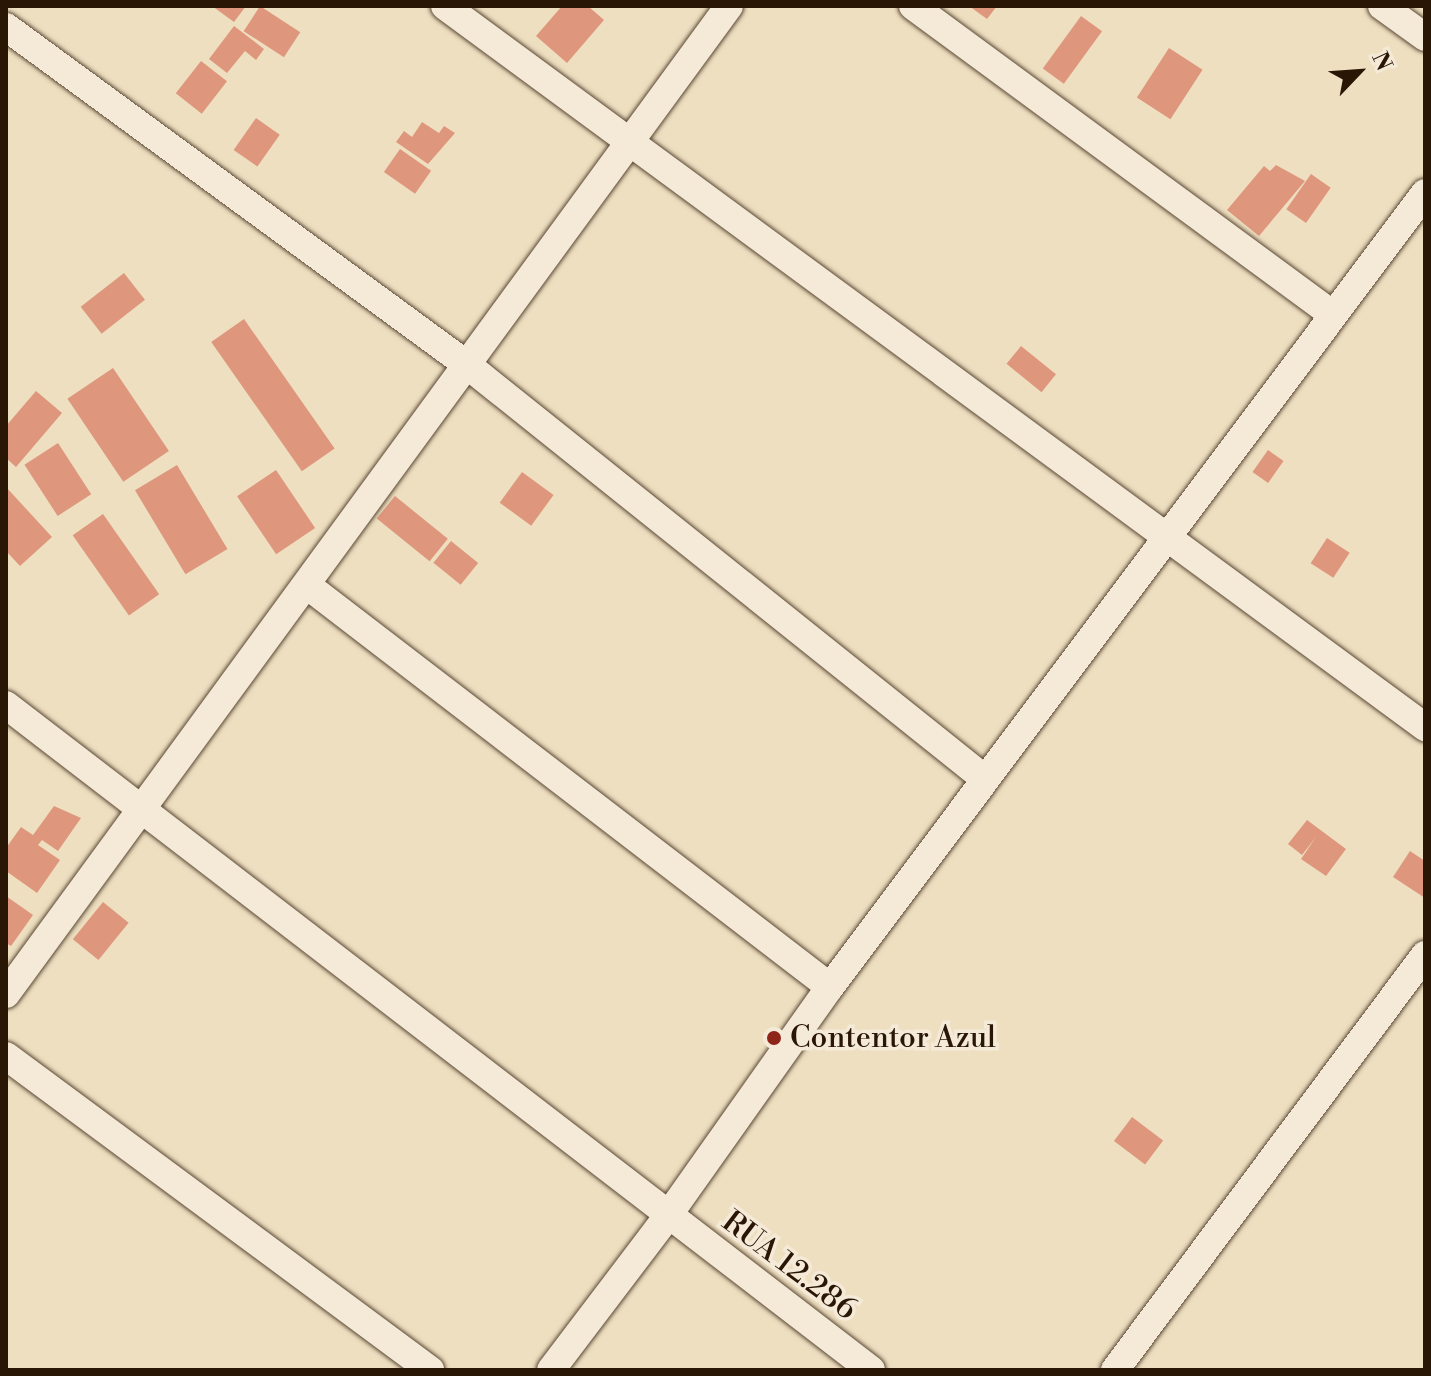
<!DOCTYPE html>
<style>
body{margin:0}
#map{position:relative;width:1431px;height:1376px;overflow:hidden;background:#eedfc1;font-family:"Libre Bodoni",serif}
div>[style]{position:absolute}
.building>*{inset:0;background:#de977c;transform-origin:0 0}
.roads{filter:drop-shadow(0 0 2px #5a4834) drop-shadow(0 0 2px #5a4834)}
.minor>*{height:28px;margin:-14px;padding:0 14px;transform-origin:14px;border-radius:14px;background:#f4ead7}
.dots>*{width:22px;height:22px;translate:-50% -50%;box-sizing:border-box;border:4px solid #f4ead7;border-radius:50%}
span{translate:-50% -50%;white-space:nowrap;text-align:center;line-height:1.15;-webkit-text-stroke:7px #f4ead7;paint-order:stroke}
.poi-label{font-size:30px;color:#291605}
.left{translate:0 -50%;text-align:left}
.street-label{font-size:30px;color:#291605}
.frame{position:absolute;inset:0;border:8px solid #291605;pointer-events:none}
.north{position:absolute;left:1319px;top:32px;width:80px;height:80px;-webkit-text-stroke:6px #f4ead7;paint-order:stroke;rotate:65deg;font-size:22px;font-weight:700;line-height:32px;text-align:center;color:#291605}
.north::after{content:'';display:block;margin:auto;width:28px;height:36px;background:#291605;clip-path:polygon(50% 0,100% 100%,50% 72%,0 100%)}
</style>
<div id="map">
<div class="building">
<div style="clip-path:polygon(212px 6px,246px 6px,234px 22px)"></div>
<div style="left:260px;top:6px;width:48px;height:30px;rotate:33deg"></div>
<div style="clip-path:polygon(562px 6px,588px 6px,604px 20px,567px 63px,536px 36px)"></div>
<div style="clip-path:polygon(969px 6px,997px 6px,987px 19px)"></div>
<div style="left:1081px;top:16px;width:26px;height:65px;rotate:36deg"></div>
<div style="clip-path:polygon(234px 26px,264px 49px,256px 60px,245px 51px,227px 73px,209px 59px)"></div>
<div style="left:1169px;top:48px;width:40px;height:59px;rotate:33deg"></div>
<div style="left:201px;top:61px;width:33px;height:41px;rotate:38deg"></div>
<div style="left:256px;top:118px;width:29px;height:39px;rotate:35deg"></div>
<div style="clip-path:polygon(422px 122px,439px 133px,444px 126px,455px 133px,428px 164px,396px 142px,404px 131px,412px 137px)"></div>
<div style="left:400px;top:149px;width:38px;height:28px;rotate:35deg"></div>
<div style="clip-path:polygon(1276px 165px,1305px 181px,1259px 236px,1227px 210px,1264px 166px,1270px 171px)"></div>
<div style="left:1311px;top:174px;width:24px;height:43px;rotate:35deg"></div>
<div style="left:124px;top:273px;width:34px;height:55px;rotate:52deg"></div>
<div style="left:244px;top:319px;width:158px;height:40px;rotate:55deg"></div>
<div style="left:1021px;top:346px;width:45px;height:23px;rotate:39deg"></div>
<div style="left:113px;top:368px;width:100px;height:55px;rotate:56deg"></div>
<div style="clip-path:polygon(36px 391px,62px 413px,16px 467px,6px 458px,6px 426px)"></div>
<div style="left:58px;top:443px;width:61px;height:40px;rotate:57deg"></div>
<div style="left:1268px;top:450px;width:19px;height:27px;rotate:35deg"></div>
<div style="left:177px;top:465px;width:98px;height:49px;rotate:59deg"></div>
<div style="left:276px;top:470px;width:70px;height:47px;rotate:56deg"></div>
<div style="left:522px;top:472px;width:39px;height:38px;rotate:36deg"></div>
<div style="clip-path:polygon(6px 487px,52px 537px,20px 566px,6px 551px)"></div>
<div style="left:395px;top:496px;width:68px;height:29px;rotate:39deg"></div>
<div style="left:103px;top:514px;width:98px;height:37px;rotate:55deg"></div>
<div style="left:1327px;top:538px;width:27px;height:30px;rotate:33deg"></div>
<div style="left:451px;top:541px;width:35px;height:28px;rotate:39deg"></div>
<div style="clip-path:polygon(54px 806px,81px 818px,58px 851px,42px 840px,38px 845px,60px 860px,37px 893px,6px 871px,6px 848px,21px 827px,33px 835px)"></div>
<div style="clip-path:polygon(1307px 820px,1346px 849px,1326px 876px,1301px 859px,1316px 837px,1302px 855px,1288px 844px)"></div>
<div style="clip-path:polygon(1410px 851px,1425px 861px,1425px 898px,1393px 877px)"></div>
<div style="clip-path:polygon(6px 896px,33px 915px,11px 946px,6px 943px)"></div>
<div style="left:103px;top:902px;width:33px;height:48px;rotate:39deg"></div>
<div style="left:1132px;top:1117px;width:39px;height:30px;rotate:37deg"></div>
</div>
<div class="roads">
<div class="minor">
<div style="left:445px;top:6px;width:1217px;rotate:36.34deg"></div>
<div style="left:913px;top:6px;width:520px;rotate:36.32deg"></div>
<div style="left:1382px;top:6px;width:53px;rotate:35.8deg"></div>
<div style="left:6px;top:27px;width:570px;rotate:36.23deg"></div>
<div style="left:466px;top:364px;width:665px;rotate:38.65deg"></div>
<div style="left:308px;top:586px;width:658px;rotate:37.53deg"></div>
<div style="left:6px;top:705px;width:1091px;rotate:37.55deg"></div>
<div style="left:6px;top:994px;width:1224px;rotate:-53.8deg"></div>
<div style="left:6px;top:1056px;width:528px;rotate:36.52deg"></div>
<div style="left:551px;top:1370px;width:192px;rotate:-52.8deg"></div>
<div style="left:667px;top:1217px;width:282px;rotate:-54.7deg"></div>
<div style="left:830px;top:987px;width:992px;rotate:-53.15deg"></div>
<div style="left:1115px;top:1370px;width:518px;rotate:-53.24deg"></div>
</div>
</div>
<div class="dots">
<div style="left:774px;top:1038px;background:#8f2418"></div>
</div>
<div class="poi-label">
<span class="left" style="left:790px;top:1038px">Contentor Azul</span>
</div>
<div class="street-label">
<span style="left:789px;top:1266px;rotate:37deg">RUA 12.286</span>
</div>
<div class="frame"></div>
<div class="north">N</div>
</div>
